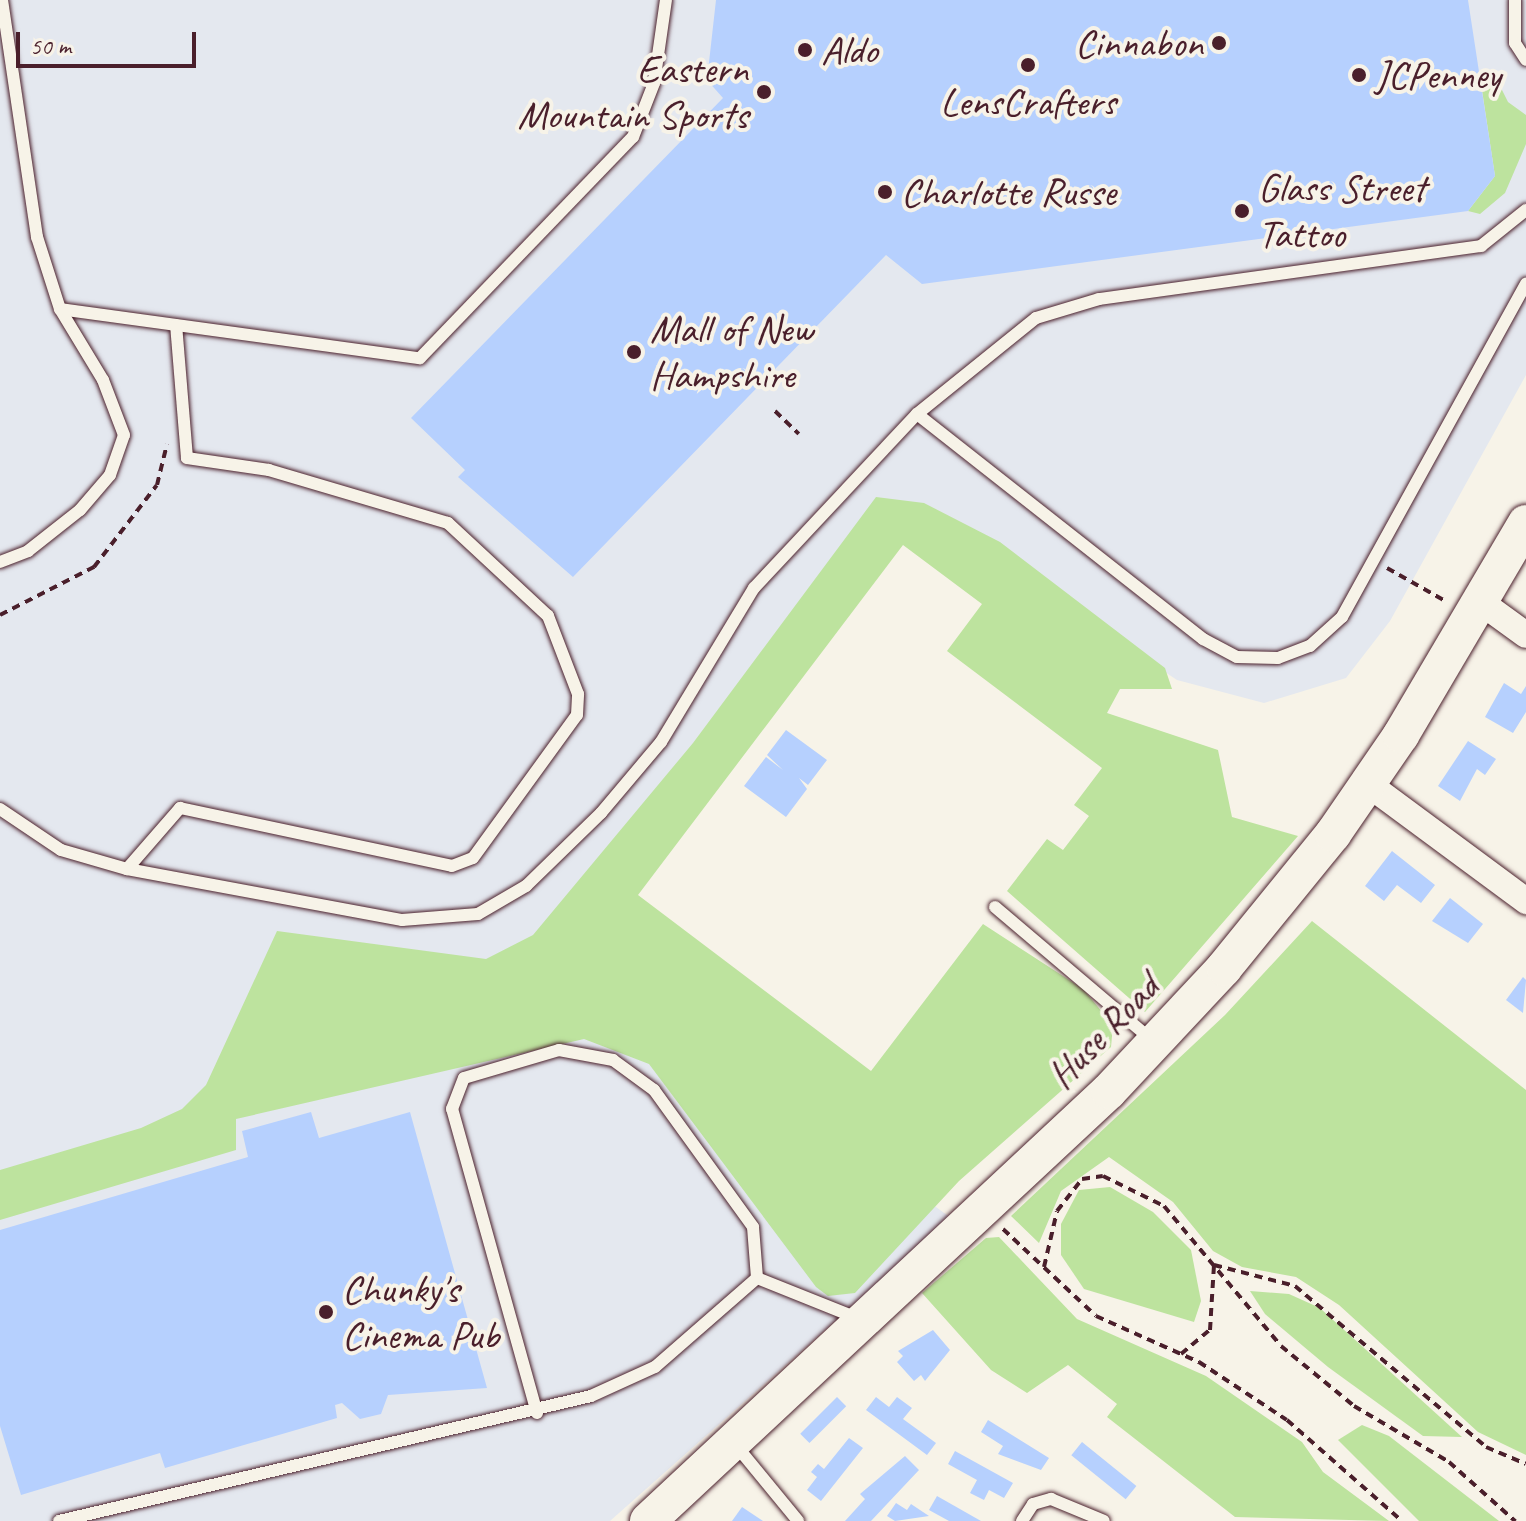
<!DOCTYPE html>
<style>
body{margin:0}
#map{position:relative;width:1526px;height:1521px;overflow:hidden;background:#f7f3e8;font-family:Caveat,sans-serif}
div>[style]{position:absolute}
.built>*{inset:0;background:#e4e8ef}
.green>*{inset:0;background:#bde39e}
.building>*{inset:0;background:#b6d0fe;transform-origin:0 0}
.path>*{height:4px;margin-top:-2px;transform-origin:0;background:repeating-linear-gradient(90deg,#4a1f2b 0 8px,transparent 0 14px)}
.roads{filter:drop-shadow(0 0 2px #4a1f2b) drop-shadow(0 0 2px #4a1f2b)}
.lane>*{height:12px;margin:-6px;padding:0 6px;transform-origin:6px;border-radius:6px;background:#f7f3e8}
.street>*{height:26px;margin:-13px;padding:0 13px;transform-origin:13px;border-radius:13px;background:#f7f3e8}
.secondary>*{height:36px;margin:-18px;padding:0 18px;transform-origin:18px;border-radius:18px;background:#f7f3e8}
.dots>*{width:22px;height:22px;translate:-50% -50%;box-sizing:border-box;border:4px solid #f7f3e8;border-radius:50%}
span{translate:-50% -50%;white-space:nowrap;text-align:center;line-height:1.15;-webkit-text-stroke:8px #f7f3e8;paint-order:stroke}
.poi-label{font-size:40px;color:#4a1f2b}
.right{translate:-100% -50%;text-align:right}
.left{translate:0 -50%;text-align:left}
.street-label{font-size:40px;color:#4a1f2b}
.scale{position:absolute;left:16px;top:32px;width:180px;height:36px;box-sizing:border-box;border:4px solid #4a1f2b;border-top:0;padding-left:10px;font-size:24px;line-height:28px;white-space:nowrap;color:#4a1f2b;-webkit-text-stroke:6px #f7f3e8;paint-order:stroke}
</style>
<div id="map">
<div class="built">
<div style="clip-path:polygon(0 0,1526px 0,1526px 375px,1390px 621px,1346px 678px,1264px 703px,1177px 680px,966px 539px,893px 513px,558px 1008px,787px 1098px,951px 1218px,610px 1521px,0 1521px)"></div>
</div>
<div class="green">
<div style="clip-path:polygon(1492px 70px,1508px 102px,1526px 115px,1526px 144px,1505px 193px,1480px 214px,1468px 211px,1495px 176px,1480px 77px)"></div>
<div style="clip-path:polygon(876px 497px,924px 503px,1000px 542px,1165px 668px,1172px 689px,1120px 689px,1107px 713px,1218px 750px,1232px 817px,1298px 836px,1145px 1012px,1007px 891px,1047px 839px,1063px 850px,1089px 816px,1074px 805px,1102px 768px,947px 651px,982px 604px,903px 545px,638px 895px,871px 1071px,983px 924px,1083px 989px,1113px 1025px,1111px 1047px,959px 1181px,855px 1293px,828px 1296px,816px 1287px,649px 1064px,584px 1039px,236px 1119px,236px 1150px,0 1220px,0 1170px,141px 1128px,182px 1109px,206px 1085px,277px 931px,486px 959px,533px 935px,693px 743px)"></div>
<div style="clip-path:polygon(1312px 921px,1526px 1090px,1526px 1455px,1478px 1432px,1339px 1305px,1296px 1277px,1242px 1267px,1213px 1251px,1173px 1202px,1109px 1157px,1061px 1191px,1039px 1243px,1011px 1216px,1225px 1015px)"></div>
<div style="clip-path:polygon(1110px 1187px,1153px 1212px,1191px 1250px,1201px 1301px,1194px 1322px,1084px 1289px,1061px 1255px,1061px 1224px,1079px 1190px)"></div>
<div style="clip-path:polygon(999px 1237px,1077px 1319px,1206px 1376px,1302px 1442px,1323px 1472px,1389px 1521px,1235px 1517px,1107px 1417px,1117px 1404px,1068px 1365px,1027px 1393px,991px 1370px,922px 1293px,986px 1238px)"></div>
<div style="clip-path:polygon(1250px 1291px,1289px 1294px,1320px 1308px,1462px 1437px,1423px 1436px,1328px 1367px,1265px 1314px)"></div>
<div style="clip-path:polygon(1362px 1425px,1389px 1436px,1499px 1521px,1419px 1521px,1338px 1440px)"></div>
</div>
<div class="building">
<div style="clip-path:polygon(716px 0,1468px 0,1495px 176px,1468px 211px,922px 284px,886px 255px,573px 577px,458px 477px,465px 470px,411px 418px,723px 98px,707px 80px)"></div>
<div style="clip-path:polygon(1504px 683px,1521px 694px,1526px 686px,1526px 712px,1513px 733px,1485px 717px)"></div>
<div style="clip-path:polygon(786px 730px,827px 760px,808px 785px,799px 778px,807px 789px,786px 817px,744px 786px,766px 757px,783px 770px,767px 755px)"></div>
<div style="clip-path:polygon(1468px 741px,1496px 759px,1485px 775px,1477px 769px,1460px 801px,1438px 786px)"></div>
<div style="clip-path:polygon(1392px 851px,1435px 885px,1421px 903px,1397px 885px,1384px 901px,1365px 886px)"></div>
<div style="clip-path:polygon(1450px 898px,1483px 924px,1468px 943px,1432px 921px)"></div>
<div style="clip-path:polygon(1523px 977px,1526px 980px,1523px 1013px,1506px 1000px)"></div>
<div style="clip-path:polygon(311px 1112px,319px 1138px,410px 1112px,487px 1388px,388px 1395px,381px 1414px,360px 1419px,342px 1403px,335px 1405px,337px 1418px,165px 1468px,160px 1453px,21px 1495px,0 1426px,0 1230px,248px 1157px,242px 1131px)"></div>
<div style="clip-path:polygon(933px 1330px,950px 1350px,925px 1381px,921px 1375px,914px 1381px,897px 1362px,903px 1356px,898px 1351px)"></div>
<div style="left:837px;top:1397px;width:13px;height:52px;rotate:45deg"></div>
<div style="clip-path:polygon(876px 1397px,889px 1407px,897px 1397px,912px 1408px,903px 1419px,936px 1443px,927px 1455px,866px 1410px)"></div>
<div style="clip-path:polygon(988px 1420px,1049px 1458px,1041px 1470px,998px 1454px,1003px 1446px,981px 1432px)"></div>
<div style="clip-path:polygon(849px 1438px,863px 1448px,821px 1501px,807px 1490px,817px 1477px,811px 1472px,818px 1464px,824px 1469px)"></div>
<div style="left:1082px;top:1442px;width:70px;height:17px;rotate:39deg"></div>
<div style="clip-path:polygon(955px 1451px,1013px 1483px,1004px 1498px,989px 1490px,984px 1500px,970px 1493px,977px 1480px,948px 1464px)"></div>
<div style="clip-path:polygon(905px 1456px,919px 1470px,871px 1521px,845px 1521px,865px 1499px,860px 1494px)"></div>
<div style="clip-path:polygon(937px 1496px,981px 1521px,949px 1521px,929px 1510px)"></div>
<div style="clip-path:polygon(896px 1503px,907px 1510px,911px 1504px,929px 1516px,895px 1521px,887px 1516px)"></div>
<div style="clip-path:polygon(742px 1507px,763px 1521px,732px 1521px)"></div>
</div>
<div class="path">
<div style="left:775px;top:411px;width:33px;rotate:44deg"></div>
<div style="left:1387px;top:568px;width:67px;rotate:29.6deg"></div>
<div style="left:0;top:615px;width:106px;rotate:-27.1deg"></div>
<div style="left:94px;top:567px;width:103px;rotate:-52.5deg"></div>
<div style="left:157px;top:485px;width:42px;rotate:-76.3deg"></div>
<div style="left:1003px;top:1229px;width:127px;rotate:43.1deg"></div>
<div style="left:1096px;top:1316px;width:113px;rotate:24.1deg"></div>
<div style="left:1199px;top:1362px;width:105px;rotate:33.4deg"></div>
<div style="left:1287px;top:1420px;width:153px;rotate:41.3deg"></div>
<div style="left:1044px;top:1267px;width:57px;rotate:-76.9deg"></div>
<div style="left:1057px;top:1211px;width:41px;rotate:-52deg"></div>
<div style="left:1082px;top:1179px;width:21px;rotate:-8deg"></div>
<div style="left:1103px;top:1176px;width:68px;rotate:26.2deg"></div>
<div style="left:1164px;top:1206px;width:182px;rotate:50.1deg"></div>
<div style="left:1281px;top:1346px;width:94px;rotate:39.4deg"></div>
<div style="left:1354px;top:1406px;width:110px;rotate:30.5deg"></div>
<div style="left:1449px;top:1462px;width:89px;rotate:41.8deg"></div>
<div style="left:1181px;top:1354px;width:38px;rotate:-40deg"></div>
<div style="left:1210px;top:1330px;width:65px;rotate:-86.5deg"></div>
<div style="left:1214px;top:1265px;width:84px;rotate:14.5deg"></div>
<div style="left:1295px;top:1286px;width:250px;rotate:40.1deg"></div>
<div style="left:1486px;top:1447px;width:43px;rotate:23deg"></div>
</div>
<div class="roads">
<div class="lane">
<div style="left:1515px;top:0;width:43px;rotate:90deg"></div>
<div style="left:1515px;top:43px;width:20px;rotate:57deg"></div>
<div style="left:60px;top:309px;width:363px;rotate:7.8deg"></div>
<div style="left:420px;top:358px;width:307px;rotate:-46.1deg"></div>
<div style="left:633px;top:137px;width:58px;rotate:-68.7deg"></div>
<div style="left:654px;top:83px;width:84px;rotate:-81.8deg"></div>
<div style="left:917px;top:414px;width:364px;rotate:38.2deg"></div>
<div style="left:1203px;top:639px;width:38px;rotate:28deg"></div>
<div style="left:1237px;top:657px;width:41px;rotate:1.4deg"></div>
<div style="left:1278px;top:658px;width:34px;rotate:-21deg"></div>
<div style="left:1310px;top:646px;width:43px;rotate:-42.2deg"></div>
<div style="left:1342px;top:617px;width:381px;rotate:-61.1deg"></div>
<div style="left:0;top:562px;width:30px;rotate:-21deg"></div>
<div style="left:28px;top:551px;width:66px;rotate:-38.3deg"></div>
<div style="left:80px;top:510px;width:46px;rotate:-49.4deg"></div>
<div style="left:110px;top:475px;width:42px;rotate:-70.7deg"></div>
<div style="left:124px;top:435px;width:59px;rotate:-110.9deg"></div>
<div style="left:103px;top:380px;width:83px;rotate:-121.2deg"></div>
<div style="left:60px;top:309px;width:76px;rotate:-107.7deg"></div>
<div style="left:37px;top:237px;width:240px;rotate:-98.4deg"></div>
<div style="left:0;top:809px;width:73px;rotate:33.9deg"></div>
<div style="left:61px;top:850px;width:69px;rotate:16.1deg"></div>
<div style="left:127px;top:869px;width:280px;rotate:10.5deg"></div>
<div style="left:402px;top:920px;width:76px;rotate:-4.5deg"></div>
<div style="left:478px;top:914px;width:56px;rotate:-30.3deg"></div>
<div style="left:526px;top:886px;width:105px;rotate:-44.2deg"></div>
<div style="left:601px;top:813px;width:93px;rotate:-49.8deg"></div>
<div style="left:661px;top:742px;width:180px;rotate:-58.9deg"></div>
<div style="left:754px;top:588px;width:238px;rotate:-46.9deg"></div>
<div style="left:917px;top:414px;width:153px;rotate:-38.9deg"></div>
<div style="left:1036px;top:318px;width:66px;rotate:-16.8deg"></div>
<div style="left:1099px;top:299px;width:386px;rotate:-7.9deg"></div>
<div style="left:1481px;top:246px;width:58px;rotate:-38.7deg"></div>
<div style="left:127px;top:869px;width:81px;rotate:-49deg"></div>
<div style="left:180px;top:808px;width:278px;rotate:12deg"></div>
<div style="left:452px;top:866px;width:22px;rotate:-21deg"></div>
<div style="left:473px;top:858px;width:177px;rotate:-54deg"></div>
<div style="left:577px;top:715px;width:21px;rotate:-87deg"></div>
<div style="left:578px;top:694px;width:84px;rotate:-111deg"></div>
<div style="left:548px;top:616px;width:137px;rotate:-137.1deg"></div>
<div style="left:448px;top:523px;width:187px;rotate:-163.5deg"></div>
<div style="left:269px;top:470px;width:83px;rotate:-171.7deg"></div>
<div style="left:187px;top:458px;width:133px;rotate:-94.7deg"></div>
<div style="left:995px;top:907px;width:207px;rotate:40.3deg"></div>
<div style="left:537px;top:1413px;width:316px;rotate:-105.6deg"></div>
<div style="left:452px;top:1109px;width:33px;rotate:-69deg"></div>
<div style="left:464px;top:1078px;width:99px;rotate:-16.4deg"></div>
<div style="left:559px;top:1050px;width:55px;rotate:10.5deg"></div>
<div style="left:613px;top:1060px;width:51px;rotate:36.2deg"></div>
<div style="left:654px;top:1090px;width:169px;rotate:54.1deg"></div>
<div style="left:753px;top:1227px;width:51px;rotate:85.5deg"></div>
<div style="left:734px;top:1443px;width:101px;rotate:50.6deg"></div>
<div style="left:59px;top:1521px;width:546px;rotate:-13.22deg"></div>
<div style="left:591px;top:1396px;width:70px;rotate:-24.4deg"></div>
<div style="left:655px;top:1367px;width:135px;rotate:-41.1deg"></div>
<div style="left:757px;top:1278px;width:108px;rotate:21.8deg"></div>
<div style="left:1022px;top:1521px;width:20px;rotate:-57deg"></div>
<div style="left:1033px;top:1504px;width:19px;rotate:-16deg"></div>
<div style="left:1051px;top:1499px;width:57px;rotate:22.5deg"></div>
</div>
<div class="street">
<div style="left:1482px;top:603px;width:54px;rotate:36deg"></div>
<div style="left:1368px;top:784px;width:197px;rotate:36.5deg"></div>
</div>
<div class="secondary">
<div style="left:648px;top:1521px;width:630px;rotate:-43.01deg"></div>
<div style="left:1109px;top:1091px;width:168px;rotate:-46.9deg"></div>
<div style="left:1224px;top:968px;width:173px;rotate:-50.9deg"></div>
<div style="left:1333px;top:834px;width:120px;rotate:-55.5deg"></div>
<div style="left:1401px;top:735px;width:246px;rotate:-59.5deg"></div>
</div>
</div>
<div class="dots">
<div style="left:1219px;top:43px;background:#4a1f2b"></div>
<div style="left:805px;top:50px;background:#4a1f2b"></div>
<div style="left:1028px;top:65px;background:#4a1f2b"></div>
<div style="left:1359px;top:75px;background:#4a1f2b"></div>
<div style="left:764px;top:92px;background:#4a1f2b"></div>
<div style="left:885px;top:192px;background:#4a1f2b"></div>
<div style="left:1242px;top:211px;background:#4a1f2b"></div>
<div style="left:634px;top:352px;background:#4a1f2b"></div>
<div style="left:326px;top:1312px;background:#4a1f2b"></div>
</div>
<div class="poi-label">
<span class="right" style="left:1203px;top:43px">Cinnabon</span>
<span class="left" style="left:821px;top:50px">Aldo</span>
<span class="right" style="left:748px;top:92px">Eastern<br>Mountain Sports</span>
<span class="left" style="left:1375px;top:75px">JCPenney</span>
<span style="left:1028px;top:102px">LensCrafters</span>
<span class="left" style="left:1258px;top:211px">Glass Street<br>Tattoo</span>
<span class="left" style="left:901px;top:192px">Charlotte Russe</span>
<span class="left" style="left:650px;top:352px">Mall of New<br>Hampshire</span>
<span class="left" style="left:342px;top:1312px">Chunky's<br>Cinema Pub</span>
</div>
<div class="street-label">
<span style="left:1103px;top:1031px;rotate:-46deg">Huse Road</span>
</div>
<div class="scale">50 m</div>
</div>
